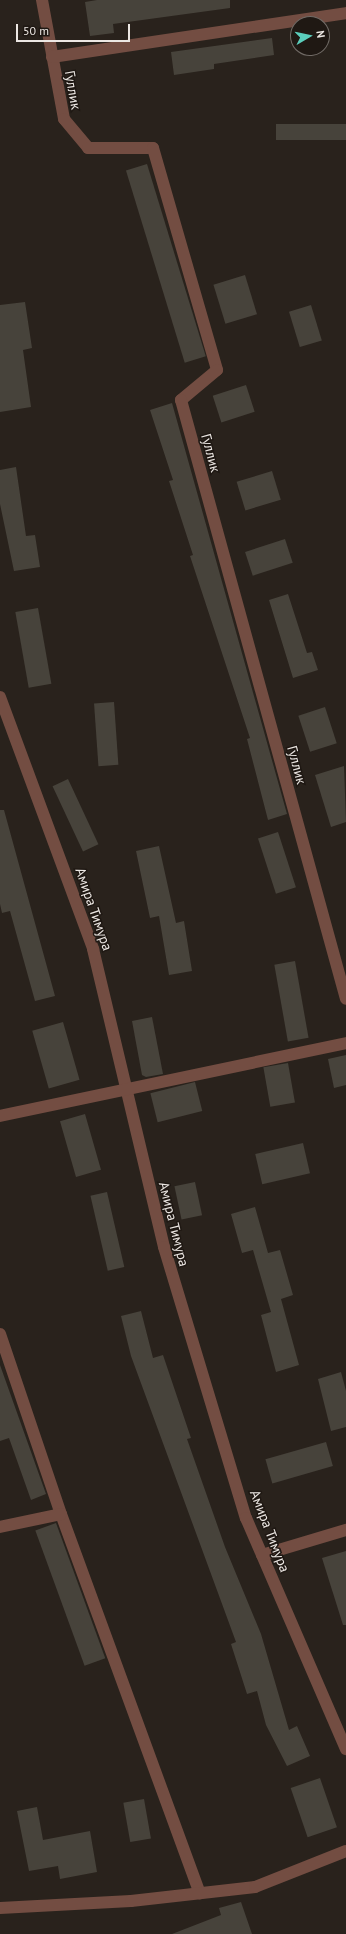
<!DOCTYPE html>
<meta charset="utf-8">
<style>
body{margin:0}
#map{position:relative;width:346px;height:1934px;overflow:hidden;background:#29221c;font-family:"PT Sans",sans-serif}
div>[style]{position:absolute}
.building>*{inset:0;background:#47433b;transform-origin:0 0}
.minor>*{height:12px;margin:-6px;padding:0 6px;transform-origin:6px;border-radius:6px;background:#734d42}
span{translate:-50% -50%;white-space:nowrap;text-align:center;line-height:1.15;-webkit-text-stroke:3px #1f1813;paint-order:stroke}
.street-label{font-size:14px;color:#ece7e3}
.north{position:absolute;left:290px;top:16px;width:40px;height:40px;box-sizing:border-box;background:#1f1813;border:1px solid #716b66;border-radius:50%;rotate:81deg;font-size:11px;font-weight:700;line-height:16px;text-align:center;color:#ece7e3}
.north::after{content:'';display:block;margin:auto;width:14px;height:18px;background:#5bcebc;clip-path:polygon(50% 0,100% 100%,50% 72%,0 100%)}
.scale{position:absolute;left:16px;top:24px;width:114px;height:18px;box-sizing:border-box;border:2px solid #ece7e3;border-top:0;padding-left:5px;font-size:12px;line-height:14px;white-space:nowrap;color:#ece7e3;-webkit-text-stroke:3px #1f1813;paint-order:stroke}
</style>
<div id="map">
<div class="building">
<div style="clip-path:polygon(97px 0,230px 0,230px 8px,113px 24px,114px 33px,90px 36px,85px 2px)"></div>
<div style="clip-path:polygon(272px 38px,274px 55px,214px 64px,214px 69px,174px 75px,171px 52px)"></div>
<div style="left:346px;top:124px;width:16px;height:70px;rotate:90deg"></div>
<div style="left:147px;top:164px;width:201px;height:22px;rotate:73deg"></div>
<div style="left:245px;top:275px;width:41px;height:33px;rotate:73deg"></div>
<div style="clip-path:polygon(25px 302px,32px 348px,23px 350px,31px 407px,0 412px,0 305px)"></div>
<div style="left:311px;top:305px;width:37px;height:23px;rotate:73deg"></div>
<div style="left:246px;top:385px;width:28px;height:35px;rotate:72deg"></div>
<div style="clip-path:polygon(172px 403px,287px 814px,268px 820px,247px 739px,250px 738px,190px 556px,193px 555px,169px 481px,173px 480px,150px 410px)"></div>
<div style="clip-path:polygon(16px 467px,26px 536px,35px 535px,40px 567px,14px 571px,0 504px,0 470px)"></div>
<div style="left:272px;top:471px;width:30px;height:37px;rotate:73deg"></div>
<div style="left:285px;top:539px;width:25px;height:42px;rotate:72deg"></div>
<div style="clip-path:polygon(288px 594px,307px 653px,312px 652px,318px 670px,293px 678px,269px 600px)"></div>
<div style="left:38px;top:608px;width:77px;height:23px;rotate:80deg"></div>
<div style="left:114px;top:702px;width:63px;height:20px;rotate:86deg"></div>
<div style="left:325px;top:707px;width:38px;height:28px;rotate:72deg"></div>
<div style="clip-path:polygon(344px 766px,346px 822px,331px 827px,315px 775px)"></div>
<div style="left:68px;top:779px;width:72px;height:17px;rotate:65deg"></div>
<div style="clip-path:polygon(0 810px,4px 810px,55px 996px,35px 1001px,10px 911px,2px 913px,0 904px)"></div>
<div style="left:278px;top:832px;width:58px;height:21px;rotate:72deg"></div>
<div style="clip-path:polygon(159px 846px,176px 923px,184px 921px,192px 971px,169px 975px,159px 916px,150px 918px,136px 851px)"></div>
<div style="left:295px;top:961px;width:78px;height:21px;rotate:80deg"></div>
<div style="clip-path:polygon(152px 1017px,163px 1074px,146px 1077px,142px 1075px,132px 1021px)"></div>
<div style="left:63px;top:1022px;width:60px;height:32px;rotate:74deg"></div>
<div style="clip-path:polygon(346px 1055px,346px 1085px,334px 1088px,328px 1059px)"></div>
<div style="left:288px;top:1063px;width:40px;height:25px;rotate:80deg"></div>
<div style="left:195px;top:1082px;width:30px;height:46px;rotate:76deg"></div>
<div style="left:85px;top:1114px;width:58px;height:26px;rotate:74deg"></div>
<div style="left:303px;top:1143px;width:31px;height:49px;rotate:77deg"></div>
<div style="left:195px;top:1182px;width:34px;height:21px;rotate:78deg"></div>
<div style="left:107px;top:1192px;width:77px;height:17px;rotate:77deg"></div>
<div style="clip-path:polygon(255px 1207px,268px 1253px,280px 1250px,293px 1295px,281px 1299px,299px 1365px,276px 1372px,261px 1315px,271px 1312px,253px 1250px,242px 1253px,231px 1214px)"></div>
<div style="clip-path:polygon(141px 1311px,153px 1358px,163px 1355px,191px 1438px,187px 1439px,225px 1547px,261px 1634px,289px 1730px,297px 1726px,310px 1756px,287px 1766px,266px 1725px,257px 1691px,247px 1694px,231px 1644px,236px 1642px,131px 1356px,121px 1316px)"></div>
<div style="clip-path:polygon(0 1365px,46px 1494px,31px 1500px,9px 1438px,0 1441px)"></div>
<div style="clip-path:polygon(341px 1372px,346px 1391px,346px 1427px,331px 1431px,318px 1379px)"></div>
<div style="left:326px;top:1442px;width:25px;height:63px;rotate:74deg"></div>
<div style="left:56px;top:1523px;width:144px;height:22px;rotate:70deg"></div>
<div style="clip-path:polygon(346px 1551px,346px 1625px,343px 1625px,322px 1558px)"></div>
<div style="left:320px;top:1778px;width:52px;height:31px;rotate:71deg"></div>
<div style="left:144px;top:1799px;width:40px;height:21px;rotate:80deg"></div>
<div style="clip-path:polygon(37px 1807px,43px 1840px,90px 1831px,97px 1872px,60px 1879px,58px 1866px,29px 1871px,17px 1811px)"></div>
<div style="clip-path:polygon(241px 1902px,252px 1934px,172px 1934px,221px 1915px,219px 1908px)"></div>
</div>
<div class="minor">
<div style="left:42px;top:0;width:121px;rotate:79.5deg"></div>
<div style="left:64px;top:119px;width:38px;rotate:50deg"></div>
<div style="left:88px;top:148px;width:65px"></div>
<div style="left:153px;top:148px;width:231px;rotate:73.9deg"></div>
<div style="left:217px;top:370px;width:47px;rotate:140.2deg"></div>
<div style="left:181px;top:400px;width:621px;rotate:74.6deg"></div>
<div style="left:52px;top:57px;width:297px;rotate:-8.5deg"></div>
<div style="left:0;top:697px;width:269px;rotate:69.7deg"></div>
<div style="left:93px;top:949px;width:306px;rotate:76.6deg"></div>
<div style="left:164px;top:1247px;width:283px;rotate:73.2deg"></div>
<div style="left:246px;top:1518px;width:252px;rotate:66.6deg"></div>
<div style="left:0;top:1116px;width:354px;rotate:-11.9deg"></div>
<div style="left:0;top:1334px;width:190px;rotate:71.3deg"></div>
<div style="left:61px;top:1514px;width:404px;rotate:69.9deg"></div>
<div style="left:0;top:1527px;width:62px;rotate:-12deg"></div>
<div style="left:262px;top:1555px;width:88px;rotate:-16.6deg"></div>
<div style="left:0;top:1908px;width:131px;rotate:-3.1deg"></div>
<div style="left:131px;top:1901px;width:125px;rotate:-6.4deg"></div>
<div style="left:255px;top:1887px;width:98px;rotate:-21.6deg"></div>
</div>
<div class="street-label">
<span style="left:73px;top:90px;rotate:80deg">Гуллик</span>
<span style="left:211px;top:453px;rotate:75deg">Гуллик</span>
<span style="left:297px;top:765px;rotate:75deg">Гуллик</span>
<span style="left:94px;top:909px;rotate:71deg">Амира Тимура</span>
<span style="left:174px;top:1224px;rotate:76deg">Амира Тимура</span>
<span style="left:270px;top:1531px;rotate:69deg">Амира Тимура</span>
</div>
<div class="north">N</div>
<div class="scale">50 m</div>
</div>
